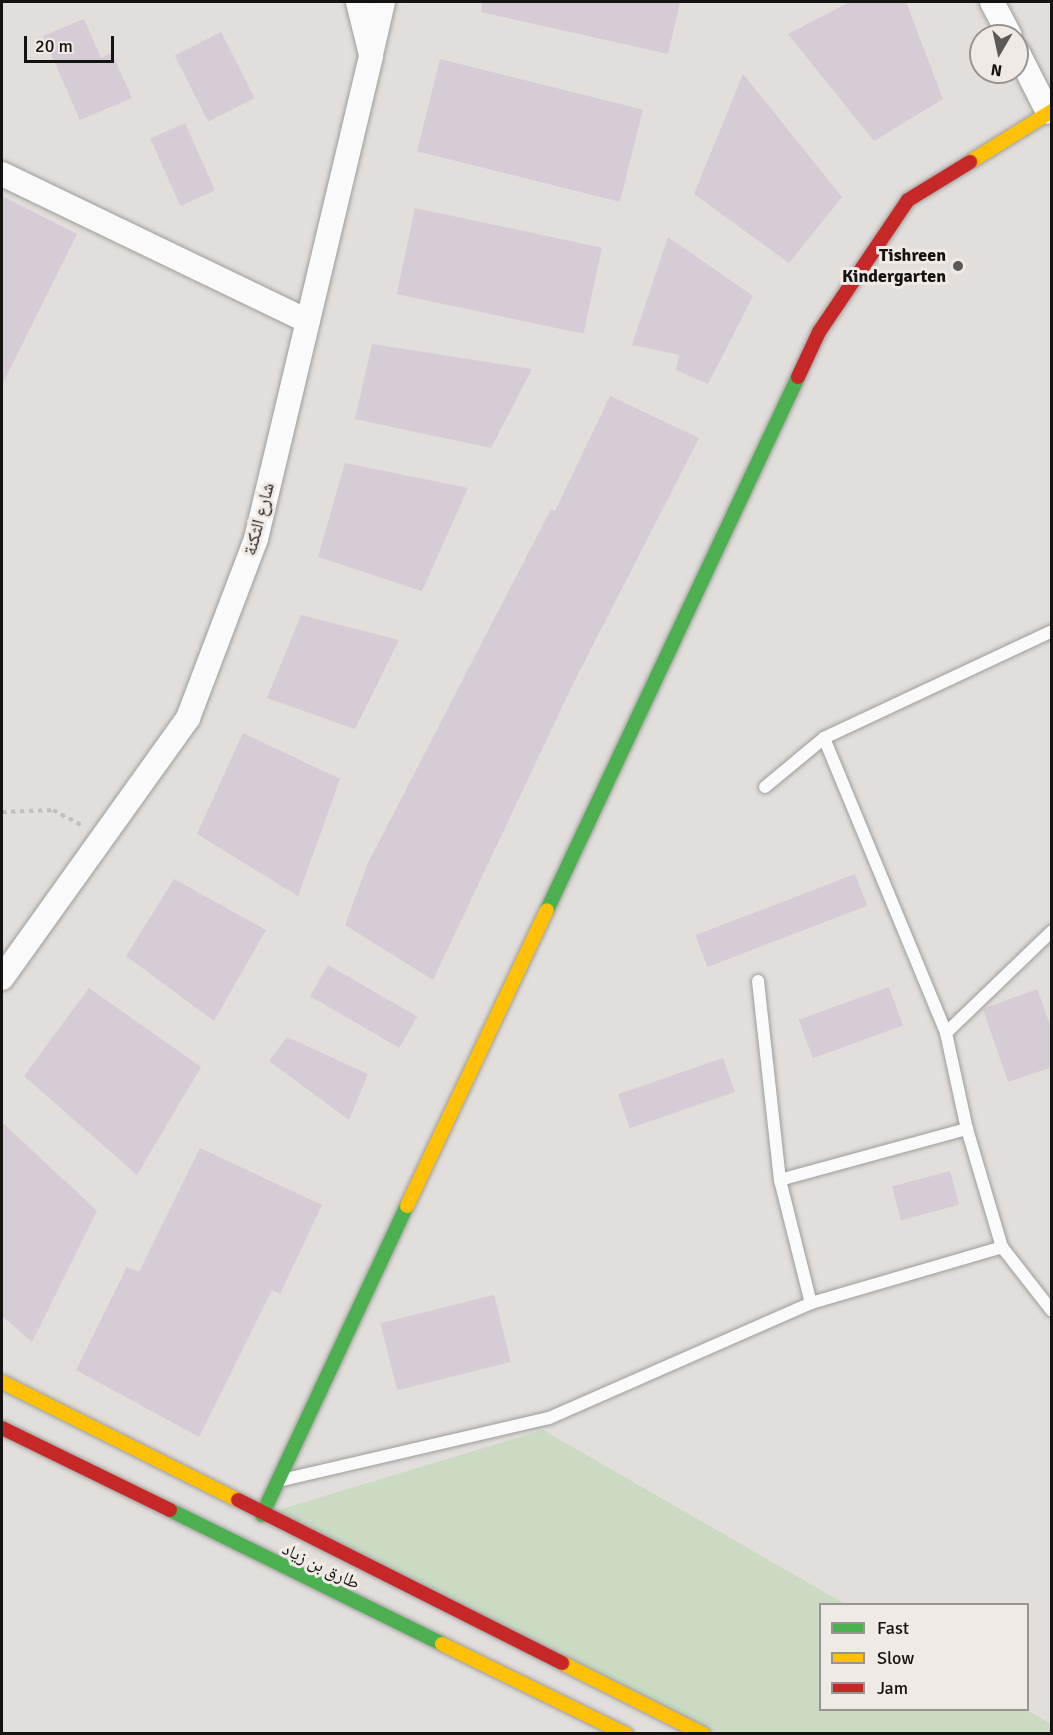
<!DOCTYPE html>
<meta charset="utf-8">
<style>
body{margin:0}
#map{position:relative;width:1053px;height:1735px;overflow:hidden;background:#e1dedb;font-family:Signika,"Noto Naskh Arabic",sans-serif}
div>[style]{position:absolute}
.green>*{inset:0;background:#cadac3}
.building>*{inset:0;background:#d5ccd5;transform-origin:0 0}
.path>*{height:4px;margin-top:-2px;transform-origin:0;background:repeating-linear-gradient(90deg,#c0bfbe 0 4.5px,transparent 0 9px)}
.roads{filter:drop-shadow(0 0 2px #9e9d9b) drop-shadow(0 0 2px #9e9d9b)}
.lane>*{height:12px;margin:-6px;padding:0 6px;transform-origin:6px;border-radius:6px;background:#fafafa}
.street>*{height:24px;margin:-12px;padding:0 12px;transform-origin:12px;border-radius:12px;background:#fafafa}
.fast>*{height:14px;margin:-7px;padding:0 7px;transform-origin:7px;border-radius:7px;background:#4caf50}
.slow>*{height:14px;margin:-7px;padding:0 7px;transform-origin:7px;border-radius:7px;background:#ffc107}
.jam>*{height:14px;margin:-7px;padding:0 7px;transform-origin:7px;border-radius:7px;background:#c62828}
.dots>*{width:16px;height:16px;translate:-50% -50%;box-sizing:border-box;border:3px solid #f0eae6;border-radius:50%}
span{translate:-50% -50%;white-space:nowrap;text-align:center;line-height:1.15;-webkit-text-stroke:6px #f0eae6;paint-order:stroke}
.poi-label{font-size:18px;color:#151311;font-weight:700}
.right{translate:-100% -50%;text-align:right}
.street-label{font-size:18px;color:#151311}
.frame{position:absolute;inset:0;border:3px solid #151311;pointer-events:none}
.legend{position:absolute;left:819px;top:1603px;width:210px;height:108px;box-sizing:border-box;background:#f0eae6;border:2px solid #989491;margin:0;padding:8px 10px;list-style:none;font-size:18px;color:#151311}
.legend li{display:flex;align-items:center;gap:12px;height:30px}
.legend b{width:30px;border:2px solid #989491}
.north{position:absolute;left:969px;top:24px;width:60px;height:60px;box-sizing:border-box;background:#f0eae6;border:2px solid #989491;border-radius:50%;rotate:189deg;font-size:16px;font-weight:700;line-height:24px;text-align:center;color:#151311}
.north::after{content:'';display:block;margin:auto;width:21px;height:27px;background:#5c5a58;clip-path:polygon(50% 0,100% 100%,50% 72%,0 100%)}
.scale{position:absolute;left:24px;top:36px;width:90px;height:27px;box-sizing:border-box;border:3px solid #151311;border-top:0;padding-left:8px;font-size:18px;line-height:21px;white-space:nowrap;color:#151311;-webkit-text-stroke:4px #f0eae6;paint-order:stroke}
</style>
<div id="map">
<div class="green">
<div style="clip-path:polygon(543px 1430px,845px 1604px,820px 1604px,820px 1710px,1027px 1710px,1051px 1724px,1051px 1733px,703px 1733px,262px 1515px)"></div>
</div>
<div class="building">
<div style="clip-path:polygon(482px 2px,680px 2px,668px 54px,481px 12px)"></div>
<div style="clip-path:polygon(850px 2px,906px 2px,943px 99px,874px 141px,788px 34px)"></div>
<div style="clip-path:polygon(84px 19px,101px 58px,112px 53px,132px 98px,80px 120px,43px 36px)"></div>
<div style="left:221px;top:32px;width:74px;height:52px;rotate:63deg"></div>
<div style="left:440px;top:59px;width:209px;height:95px;rotate:14deg"></div>
<div style="clip-path:polygon(743px 74px,842px 197px,789px 263px,694px 194px)"></div>
<div style="left:185px;top:123px;width:74px;height:38px;rotate:66deg"></div>
<div style="clip-path:polygon(2px 196px,77px 234px,2px 385px)"></div>
<div style="left:415px;top:208px;width:191px;height:88px;rotate:12deg"></div>
<div style="clip-path:polygon(668px 237px,753px 296px,708px 384px,676px 370px,679px 355px,632px 345px)"></div>
<div style="clip-path:polygon(372px 344px,532px 369px,491px 448px,355px 419px)"></div>
<div style="clip-path:polygon(610px 396px,699px 438px,572px 686px,433px 980px,345px 925px,368px 863px,551px 509px,555px 511px)"></div>
<div style="clip-path:polygon(345px 463px,468px 488px,422px 591px,318px 557px)"></div>
<div style="clip-path:polygon(301px 615px,399px 640px,355px 729px,267px 698px)"></div>
<div style="clip-path:polygon(243px 733px,340px 779px,298px 896px,197px 834px)"></div>
<div style="left:855px;top:874px;width:34px;height:171px;rotate:69deg"></div>
<div style="clip-path:polygon(174px 879px,266px 930px,214px 1021px,126px 956px)"></div>
<div style="left:328px;top:965px;width:103px;height:36px;rotate:30deg"></div>
<div style="left:889px;top:987px;width:41px;height:96px;rotate:70deg"></div>
<div style="clip-path:polygon(89px 988px,201px 1067px,137px 1175px,24px 1076px)"></div>
<div style="clip-path:polygon(1037px 989px,1052px 1030px,1052px 1067px,1008px 1082px,983px 1009px)"></div>
<div style="clip-path:polygon(287px 1037px,368px 1074px,349px 1120px,269px 1061px)"></div>
<div style="left:723px;top:1058px;width:36px;height:111px;rotate:71deg"></div>
<div style="clip-path:polygon(2px 1122px,97px 1211px,32px 1342px,2px 1316px)"></div>
<div style="clip-path:polygon(200px 1148px,322px 1205px,280px 1294px,272px 1290px,199px 1437px,76px 1370px,127px 1267px,139px 1272px)"></div>
<div style="left:950px;top:1171px;width:35px;height:60px;rotate:75deg"></div>
<div style="left:494px;top:1295px;width:69px;height:117px;rotate:76deg"></div>
</div>
<div class="path">
<div style="left:2px;top:812px;width:51px;rotate:-2.2deg"></div>
<div style="left:53px;top:810px;width:32px;rotate:28deg"></div>
</div>
<div class="roads">
<div class="lane">
<div style="left:824px;top:738px;width:319px;rotate:67.5deg"></div>
<div style="left:765px;top:787px;width:77px;rotate:-39.7deg"></div>
<div style="left:824px;top:738px;width:252px;rotate:-25.1deg"></div>
<div style="left:1052px;top:931px;width:147px;rotate:136.1deg"></div>
<div style="left:946px;top:1033px;width:98px;rotate:77.7deg"></div>
<div style="left:967px;top:1129px;width:123px;rotate:73.5deg"></div>
<div style="left:1002px;top:1247px;width:81px;rotate:52deg"></div>
<div style="left:758px;top:981px;width:200px;rotate:83.7deg"></div>
<div style="left:780px;top:1180px;width:127px;rotate:75.9deg"></div>
<div style="left:780px;top:1180px;width:194px;rotate:-15.3deg"></div>
<div style="left:282px;top:1480px;width:274px;rotate:-13.1deg"></div>
<div style="left:549px;top:1418px;width:286px;rotate:-23.7deg"></div>
<div style="left:811px;top:1303px;width:199px;rotate:-16.3deg"></div>
</div>
<div class="street">
<div style="left:992px;top:2px;width:38px;rotate:62deg"></div>
<div style="left:372px;top:50px;width:49px;rotate:-77.1deg"></div>
<div style="left:1017px;top:51px;width:68px;rotate:63.1deg"></div>
<div style="left:2px;top:174px;width:339px;rotate:25.7deg"></div>
<div style="left:2px;top:978px;width:320px;rotate:-54.4deg"></div>
<div style="left:188px;top:718px;width:191px;rotate:-69.2deg"></div>
<div style="left:256px;top:539px;width:497px;rotate:-76.6deg"></div>
<div style="left:371px;top:55px;width:55px;rotate:-103.8deg"></div>
</div>
<div class="fast">
<div style="left:547px;top:910px;width:589px;rotate:-64.78deg"></div>
<div style="left:170px;top:1510px;width:303px;rotate:26.2deg"></div>
<div style="left:262px;top:1515px;width:341px;rotate:-64.9deg"></div>
</div>
<div class="slow">
<div style="left:970px;top:162px;width:97px;rotate:-31.9deg"></div>
<div style="left:407px;top:1206px;width:327px;rotate:-64.7deg"></div>
<div style="left:2px;top:1382px;width:264px;rotate:26.6deg"></div>
<div style="left:442px;top:1644px;width:205px;rotate:26.1deg"></div>
<div style="left:562px;top:1663px;width:158px;rotate:26.7deg"></div>
</div>
<div class="jam">
<div style="left:798px;top:377px;width:50px;rotate:-65deg"></div>
<div style="left:819px;top:332px;width:159px;rotate:-56deg"></div>
<div style="left:908px;top:200px;width:73px;rotate:-31.5deg"></div>
<div style="left:2px;top:1428px;width:187px;rotate:26deg"></div>
<div style="left:238px;top:1500px;width:363px;rotate:26.7deg"></div>
</div>
</div>
<div class="dots">
<div style="left:958px;top:266px;background:#5c5a58"></div>
</div>
<div class="poi-label">
<span class="right" style="left:946px;top:266px">Tishreen<br>Kindergarten</span>
</div>
<div class="street-label">
<span style="left:259px;top:519px;rotate:-75deg">شارع الثكنة</span>
<span style="left:321px;top:1566px;rotate:26deg">طارق بن زياد</span>
</div>
<div class="frame"></div>
<ul class="legend">
<li><b style="height:8px;background:#4caf50"></b>Fast</li>
<li><b style="height:8px;background:#ffc107"></b>Slow</li>
<li><b style="height:8px;background:#c62828"></b>Jam</li>
</ul>
<div class="north">N</div>
<div class="scale">20 m</div>
</div>
